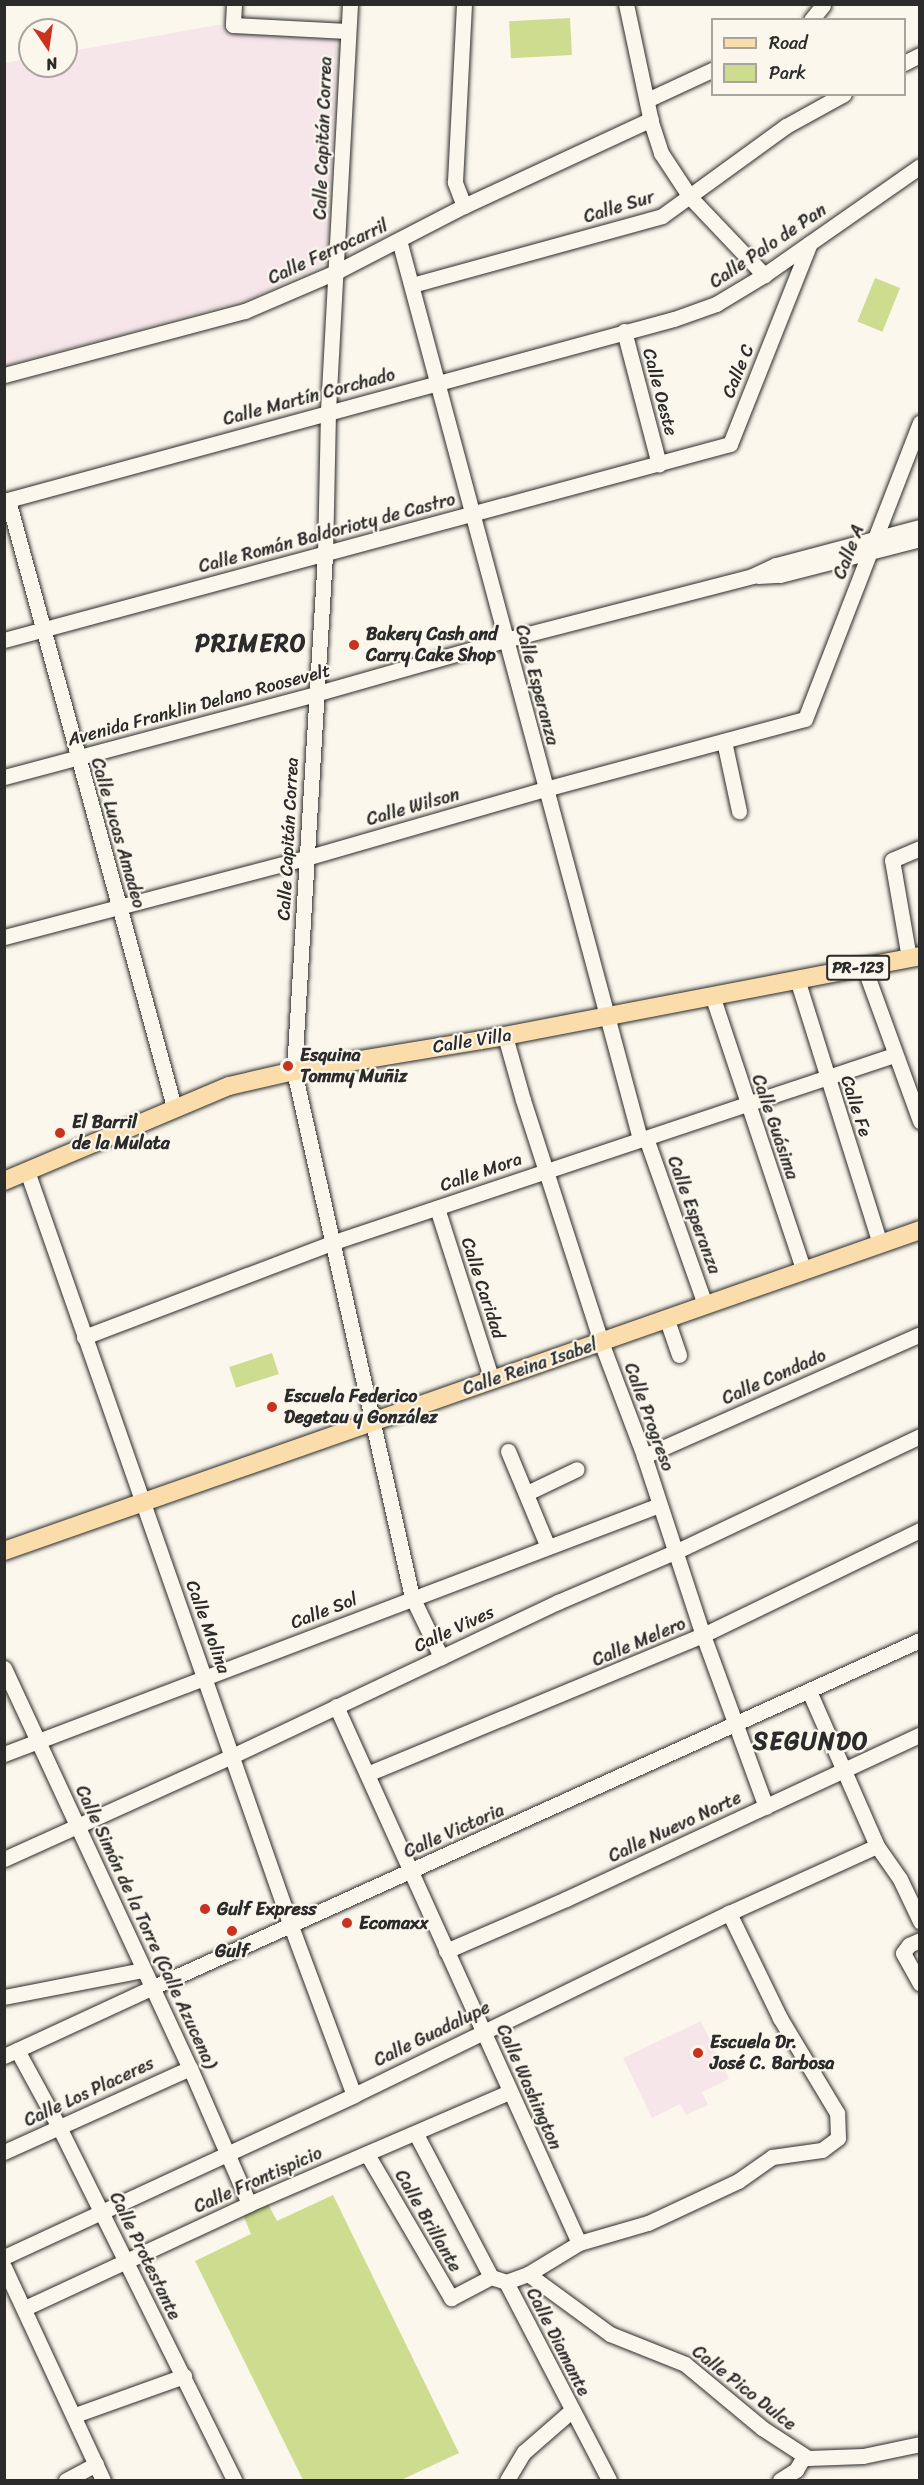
<!DOCTYPE html>
<meta charset="utf-8">
<style>
body{margin:0}
#map{position:relative;width:924px;height:2485px;overflow:hidden;background:#fbf7ec;font-family:Sriracha,sans-serif}
div>[style]{position:absolute}
.built>*{inset:0;background:#f6e6ea}
.green>*{inset:0;background:#cedc90;transform-origin:0 0}
.roads{filter:drop-shadow(0 0 2px #2b2b2b) drop-shadow(0 0 2px #2b2b2b)}
.minor>*{height:15px;margin:-7.5px;padding:0 7.5px;transform-origin:7.5px;border-radius:7.5px;background:#fbf7ec}
.major>*{height:18px;margin:-9px;padding:0 9px;transform-origin:9px;border-radius:9px;background:#faddab}
.dots>*{width:16px;height:16px;translate:-50% -50%;box-sizing:border-box;border:3px solid #fbf7ec;border-radius:50%}
span{translate:-50% -50%;white-space:nowrap;text-align:center;line-height:1.15;-webkit-text-stroke:4.5px #fbf7ec;paint-order:stroke}
.shield-label span{padding:2px 4px;background:#fbf7ec;border:2px solid;border-radius:4px;-webkit-text-stroke-width:0}
.shield-label{font-size:16px;color:#2b2b2b;font-weight:700}
.street-label{font-size:18px;color:#2b2b2b}
.poi-label{font-size:18px;color:#2b2b2b;font-weight:700}
.left{translate:0 -50%;text-align:left}
.district-label{font-size:24px;color:#2b2b2b;font-weight:700;letter-spacing:1.5px}
.frame{position:absolute;inset:0;border:6px solid #2b2b2b;pointer-events:none}
.legend{position:absolute;left:711px;top:18px;width:195px;height:78px;box-sizing:border-box;background:#fbf7ec;border:2px solid #a8a59f;margin:0;padding:8px 10px;list-style:none;font-size:18px;color:#2b2b2b}
.legend li{display:flex;align-items:center;gap:12px;height:30px}
.legend b{width:30px;border:2px solid #a8a59f}
.north{position:absolute;left:18px;top:18px;width:60px;height:60px;box-sizing:border-box;background:#fbf7ec;border:2px solid #a8a59f;border-radius:50%;rotate:167deg;font-size:16px;font-weight:700;line-height:24px;text-align:center;color:#2b2b2b}
.north::after{content:'';display:block;margin:auto;width:21px;height:27px;background:#c8321e;clip-path:polygon(50% 0,100% 100%,50% 72%,0 100%)}
</style>
<div id="map">
<div class="built">
<div style="clip-path:polygon(217px 25px,337px 34px,327px 263px,252px 298px,5px 366px,5px 63px,30px 58px,30px 66px,66px 66px,66px 52px)"></div>
<div style="clip-path:polygon(701px 2021px,729px 2079px,702px 2092px,708px 2105px,686px 2115px,680px 2104px,652px 2118px,623px 2058px)"></div>
</div>
<div class="green">
<div style="left:570px;top:18px;width:37px;height:61px;rotate:87deg"></div>
<div style="left:875px;top:278px;width:27px;height:47px;rotate:22deg"></div>
<div style="left:272px;top:1353px;width:22px;height:45px;rotate:72deg"></div>
<div style="clip-path:polygon(333px 2195px,459px 2453px,401px 2480px,303px 2480px,195px 2261px,251px 2234px,243px 2215px,268px 2204px,277px 2221px)"></div>
</div>
<div class="roads">
<div class="minor">
<div style="left:234px;top:4px;width:21px;rotate:93deg"></div>
<div style="left:233px;top:25px;width:114px;rotate:3deg"></div>
<div style="left:350px;top:4px;width:409px;rotate:93.1deg"></div>
<div style="left:328px;top:412px;width:143px;rotate:91.2deg"></div>
<div style="left:325px;top:555px;width:517px;rotate:93.44deg"></div>
<div style="left:294px;top:1071px;width:539px;rotate:77.36deg"></div>
<div style="left:412px;top:1597px;width:67px;rotate:64.2deg"></div>
<div style="left:626px;top:4px;width:121px;rotate:78deg"></div>
<div style="left:651px;top:122px;width:33px;rotate:72deg"></div>
<div style="left:661px;top:153px;width:53px;rotate:56.6deg"></div>
<div style="left:690px;top:197px;width:108px;rotate:46.5deg"></div>
<div style="left:811px;top:20px;width:19px;rotate:-51deg"></div>
<div style="left:904px;top:63px;width:18px;rotate:-27deg"></div>
<div style="left:647px;top:100px;width:72px;rotate:-24.8deg"></div>
<div style="left:464px;top:206px;width:26px;rotate:-111deg"></div>
<div style="left:455px;top:182px;width:178px;rotate:-87.1deg"></div>
<div style="left:399px;top:240px;width:931px;rotate:74.99deg"></div>
<div style="left:412px;top:285px;width:259px;rotate:-15.4deg"></div>
<div style="left:662px;top:216px;width:153px;rotate:-36deg"></div>
<div style="left:786px;top:126px;width:66px;rotate:-28.9deg"></div>
<div style="left:624px;top:331px;width:138px;rotate:75.3deg"></div>
<div style="left:4px;top:375px;width:249px;rotate:-14.9deg"></div>
<div style="left:245px;top:311px;width:101px;rotate:-23.3deg"></div>
<div style="left:338px;top:271px;width:142px;rotate:-27.3deg"></div>
<div style="left:464px;top:206px;width:206px;rotate:-24.9deg"></div>
<div style="left:8px;top:500px;width:629px;rotate:74.7deg"></div>
<div style="left:4px;top:501px;width:694px;rotate:-15.2deg"></div>
<div style="left:674px;top:319px;width:45px;rotate:-19.7deg"></div>
<div style="left:716px;top:304px;width:56px;rotate:-31.1deg"></div>
<div style="left:764px;top:275px;width:190px;rotate:-34.9deg"></div>
<div style="left:758px;top:576px;width:22px;rotate:-3deg"></div>
<div style="left:780px;top:575px;width:145px;rotate:-14.4deg"></div>
<div style="left:4px;top:640px;width:752px;rotate:-15.11deg"></div>
<div style="left:730px;top:444px;width:216px;rotate:-68.3deg"></div>
<div style="left:724px;top:741px;width:72px;rotate:77.9deg"></div>
<div style="left:4px;top:777px;width:322px;rotate:-14.9deg"></div>
<div style="left:315px;top:694px;width:198px;rotate:-15.9deg"></div>
<div style="left:505px;top:640px;width:255px;rotate:-14.5deg"></div>
<div style="left:752px;top:576px;width:26px;rotate:-25deg"></div>
<div style="left:776px;top:565px;width:149px;rotate:-14.8deg"></div>
<div style="left:4px;top:937px;width:312px;rotate:-14.7deg"></div>
<div style="left:306px;top:858px;width:249px;rotate:-16.1deg"></div>
<div style="left:545px;top:789px;width:269px;rotate:-15.1deg"></div>
<div style="left:805px;top:719px;width:318px;rotate:-68.8deg"></div>
<div style="left:909px;top:958px;width:99px;rotate:-99.8deg"></div>
<div style="left:892px;top:860px;width:30px;rotate:-23deg"></div>
<div style="left:864px;top:967px;width:164px;rotate:70deg"></div>
<div style="left:797px;top:979px;width:278px;rotate:72.6deg"></div>
<div style="left:712px;top:995px;width:291px;rotate:71.6deg"></div>
<div style="left:505px;top:1036px;width:66px;rotate:74.3deg"></div>
<div style="left:523px;top:1100px;width:254px;rotate:72.1deg"></div>
<div style="left:601px;top:1342px;width:122px;rotate:69.3deg"></div>
<div style="left:644px;top:1456px;width:188px;rotate:71.8deg"></div>
<div style="left:703px;top:1635px;width:183px;rotate:69.9deg"></div>
<div style="left:646px;top:1138px;width:177px;rotate:70.5deg"></div>
<div style="left:27px;top:1171px;width:800px;rotate:70.73deg"></div>
<div style="left:291px;top:1926px;width:180px;rotate:69.6deg"></div>
<div style="left:437px;top:1208px;width:181px;rotate:72.3deg"></div>
<div style="left:667px;top:1320px;width:37px;rotate:71deg"></div>
<div style="left:84px;top:1337px;width:264px;rotate:-20.8deg"></div>
<div style="left:331px;top:1243px;width:594px;rotate:-18.47deg"></div>
<div style="left:508px;top:1451px;width:104px;rotate:67.4deg"></div>
<div style="left:644px;top:1456px;width:302px;rotate:-23.8deg"></div>
<div style="left:527px;top:1493px;width:55px;rotate:-25.6deg"></div>
<div style="left:4px;top:1668px;width:441px;rotate:65.1deg"></div>
<div style="left:190px;top:2068px;width:148px;rotate:66.5deg"></div>
<div style="left:809px;top:1691px;width:169px;rotate:66.3deg"></div>
<div style="left:877px;top:1846px;width:40px;rotate:55.1deg"></div>
<div style="left:900px;top:1879px;width:47px;rotate:64.5deg"></div>
<div style="left:336px;top:1706px;width:589px;rotate:65.65deg"></div>
<div style="left:4px;top:1754px;width:701px;rotate:-20.81deg"></div>
<div style="left:367px;top:1774px;width:364px;rotate:-22.5deg"></div>
<div style="left:703px;top:1635px;width:241px;rotate:-25.8deg"></div>
<div style="left:4px;top:1859px;width:250px;rotate:-24.3deg"></div>
<div style="left:232px;top:1756px;width:361px;rotate:-25.3deg"></div>
<div style="left:558px;top:1602px;width:129px;rotate:-23.2deg"></div>
<div style="left:677px;top:1551px;width:269px;rotate:-25.3deg"></div>
<div style="left:920px;top:1940px;width:12px;rotate:156deg"></div>
<div style="left:909px;top:1945px;width:10px;rotate:127deg"></div>
<div style="left:903px;top:1953px;width:35px;rotate:61deg"></div>
<div style="left:446px;top:1951px;width:131px;rotate:-23.4deg"></div>
<div style="left:566px;top:1899px;width:390px;rotate:-24.9deg"></div>
<div style="left:4px;top:1997px;width:142px;rotate:-11deg"></div>
<div style="left:17px;top:2050px;width:88px;rotate:61.4deg"></div>
<div style="left:59px;top:2127px;width:394px;rotate:63.6deg"></div>
<div style="left:4px;top:2056px;width:162px;rotate:-24.8deg"></div>
<div style="left:151px;top:1988px;width:844px;rotate:-24.35deg"></div>
<div style="left:416px;top:2134px;width:161px;rotate:62.3deg"></div>
<div style="left:491px;top:2277px;width:16px;rotate:18deg"></div>
<div style="left:506px;top:2282px;width:223px;rotate:62.5deg"></div>
<div style="left:4px;top:2152px;width:204px;rotate:-24.3deg"></div>
<div style="left:367px;top:2154px;width:167px;rotate:59.7deg"></div>
<div style="left:451px;top:2298px;width:45px;rotate:-27.7deg"></div>
<div style="left:4px;top:2257px;width:386px;rotate:-24.8deg"></div>
<div style="left:354px;top:2095px;width:417px;rotate:-25.9deg"></div>
<div style="left:729px;top:1913px;width:162px;rotate:-24.4deg"></div>
<div style="left:4px;top:2267px;width:235px;rotate:65.1deg"></div>
<div style="left:528px;top:2274px;width:102px;rotate:36.2deg"></div>
<div style="left:610px;top:2334px;width:81px;rotate:21.8deg"></div>
<div style="left:685px;top:2364px;width:100px;rotate:39.7deg"></div>
<div style="left:762px;top:2428px;width:55px;rotate:33.1deg"></div>
<div style="left:808px;top:2458px;width:55px;rotate:-2.1deg"></div>
<div style="left:863px;top:2456px;width:58px;rotate:-11.9deg"></div>
<div style="left:506px;top:2282px;width:23px;rotate:-20deg"></div>
<div style="left:528px;top:2274px;width:60px;rotate:-31.3deg"></div>
<div style="left:579px;top:2243px;width:72px;rotate:-16.2deg"></div>
<div style="left:648px;top:2223px;width:99px;rotate:-25deg"></div>
<div style="left:738px;top:2181px;width:42px;rotate:-35.2deg"></div>
<div style="left:772px;top:2157px;width:50px;rotate:-8deg"></div>
<div style="left:822px;top:2150px;width:20px;rotate:-37deg"></div>
<div style="left:838px;top:2138px;width:25px;rotate:-92deg"></div>
<div style="left:837px;top:2113px;width:111px;rotate:-121deg"></div>
<div style="left:780px;top:2018px;width:117px;rotate:-115.9deg"></div>
<div style="left:25px;top:2308px;width:247px;rotate:-24.9deg"></div>
<div style="left:249px;top:2204px;width:283px;rotate:-23.3deg"></div>
<div style="left:75px;top:2415px;width:116px;rotate:-19.7deg"></div>
<div style="left:66px;top:2480px;width:34px;rotate:-28deg"></div>
<div style="left:507px;top:2480px;width:33px;rotate:-59deg"></div>
<div style="left:524px;top:2452px;width:62px;rotate:-41.1deg"></div>
<div style="left:780px;top:2480px;width:19px;rotate:-32deg"></div>
<div style="left:796px;top:2470px;width:16px;rotate:-60deg"></div>
</div>
<div class="major">
<div style="left:4px;top:1181px;width:244px;rotate:-22.9deg"></div>
<div style="left:229px;top:1086px;width:67px;rotate:-13deg"></div>
<div style="left:294px;top:1071px;width:214px;rotate:-9.4deg"></div>
<div style="left:505px;top:1036px;width:423px;rotate:-10.9deg"></div>
<div style="left:4px;top:1551px;width:971px;rotate:-19.31deg"></div>
</div>
</div>
<div class="dots">
<div style="left:354px;top:645px;background:#c8321e"></div>
<div style="left:288px;top:1066px;background:#c8321e"></div>
<div style="left:60px;top:1133px;background:#c8321e"></div>
<div style="left:272px;top:1407px;background:#c8321e"></div>
<div style="left:205px;top:1909px;background:#c8321e"></div>
<div style="left:347px;top:1923px;background:#c8321e"></div>
<div style="left:232px;top:1931px;background:#c8321e"></div>
<div style="left:698px;top:2053px;background:#c8321e"></div>
</div>
<div class="shield-label">
<span style="left:858px;top:968px">PR-123</span>
</div>
<div class="street-label">
<span style="left:323px;top:138px;rotate:-88deg">Calle Capitán Correa</span>
<span style="left:619px;top:207px;rotate:-17deg">Calle Sur</span>
<span style="left:768px;top:246px;rotate:-34deg">Calle Palo de Pan</span>
<span style="left:328px;top:252px;rotate:-25deg">Calle Ferrocarril</span>
<span style="left:738px;top:371px;rotate:-68deg">Calle C</span>
<span style="left:660px;top:392px;rotate:75deg">Calle Oeste</span>
<span style="left:309px;top:397px;rotate:-15deg">Calle Martín Corchado</span>
<span style="left:327px;top:533px;rotate:-15deg">Calle Román Baldorioty de Castro</span>
<span style="left:849px;top:552px;rotate:-69deg">Calle A</span>
<span style="left:537px;top:685px;rotate:75deg">Calle Esperanza</span>
<span style="left:199px;top:705px;rotate:-15deg">Avenida Franklin Delano Roosevelt</span>
<span style="left:413px;top:807px;rotate:-16deg">Calle Wilson</span>
<span style="left:118px;top:833px;rotate:74deg">Calle Lucas Amadeo</span>
<span style="left:288px;top:839px;rotate:-87deg">Calle Capitán Correa</span>
<span style="left:472px;top:1041px;rotate:-9deg">Calle Villa</span>
<span style="left:856px;top:1106px;rotate:72deg">Calle Fe</span>
<span style="left:775px;top:1127px;rotate:71deg">Calle Guásima</span>
<span style="left:481px;top:1172px;rotate:-19deg">Calle Mora</span>
<span style="left:694px;top:1215px;rotate:70deg">Calle Esperanza</span>
<span style="left:483px;top:1288px;rotate:72deg">Calle Caridad</span>
<span style="left:530px;top:1367px;rotate:-19deg">Calle Reina Isabel</span>
<span style="left:774px;top:1377px;rotate:-24deg">Calle Condado</span>
<span style="left:649px;top:1417px;rotate:70deg">Calle Progreso</span>
<span style="left:324px;top:1611px;rotate:-21deg">Calle Sol</span>
<span style="left:208px;top:1627px;rotate:70deg">Calle Molina</span>
<span style="left:454px;top:1629px;rotate:-25deg">Calle Vives</span>
<span style="left:639px;top:1642px;rotate:-23deg">Calle Melero</span>
<span style="left:675px;top:1827px;rotate:-25deg">Calle Nuevo Norte</span>
<span style="left:454px;top:1831px;rotate:-24deg">Calle Victoria</span>
<span style="left:146px;top:1927px;rotate:65deg">Calle Simón de la Torre (Calle Azucena)</span>
<span style="left:432px;top:2034px;rotate:-26deg">Calle Guadalupe</span>
<span style="left:529px;top:2087px;rotate:66deg">Calle Washington</span>
<span style="left:89px;top:2092px;rotate:-25deg">Calle Los Placeres</span>
<span style="left:258px;top:2180px;rotate:-24deg">Calle Frontispicio</span>
<span style="left:428px;top:2221px;rotate:60deg">Calle Brillante</span>
<span style="left:145px;top:2256px;rotate:64deg">Calle Protestante</span>
<span style="left:558px;top:2342px;rotate:63deg">Calle Diamante</span>
<span style="left:744px;top:2388px;rotate:38deg">Calle Pico Dulce</span>
</div>
<div class="poi-label">
<span class="left" style="left:366px;top:645px">Bakery Cash and<br>Carry Cake Shop</span>
<span class="left" style="left:300px;top:1066px">Esquina<br>Tommy Muñiz</span>
<span class="left" style="left:72px;top:1133px">El Barril<br>de la Mulata</span>
<span class="left" style="left:284px;top:1407px">Escuela Federico<br>Degetau y González</span>
<span class="left" style="left:217px;top:1909px">Gulf Express</span>
<span class="left" style="left:359px;top:1923px">Ecomaxx</span>
<span style="left:232px;top:1951px">Gulf</span>
<span class="left" style="left:710px;top:2053px">Escuela Dr.<br>José C. Barbosa</span>
</div>
<div class="district-label">
<span style="left:251px;top:644px">PRIMERO</span>
<span style="left:811px;top:1742px">SEGUNDO</span>
</div>
<div class="frame"></div>
<ul class="legend">
<li><b style="height:8px;background:#faddab"></b>Road</li>
<li><b style="height:16px;background:#cedc90"></b>Park</li>
</ul>
<div class="north">N</div>
</div>
